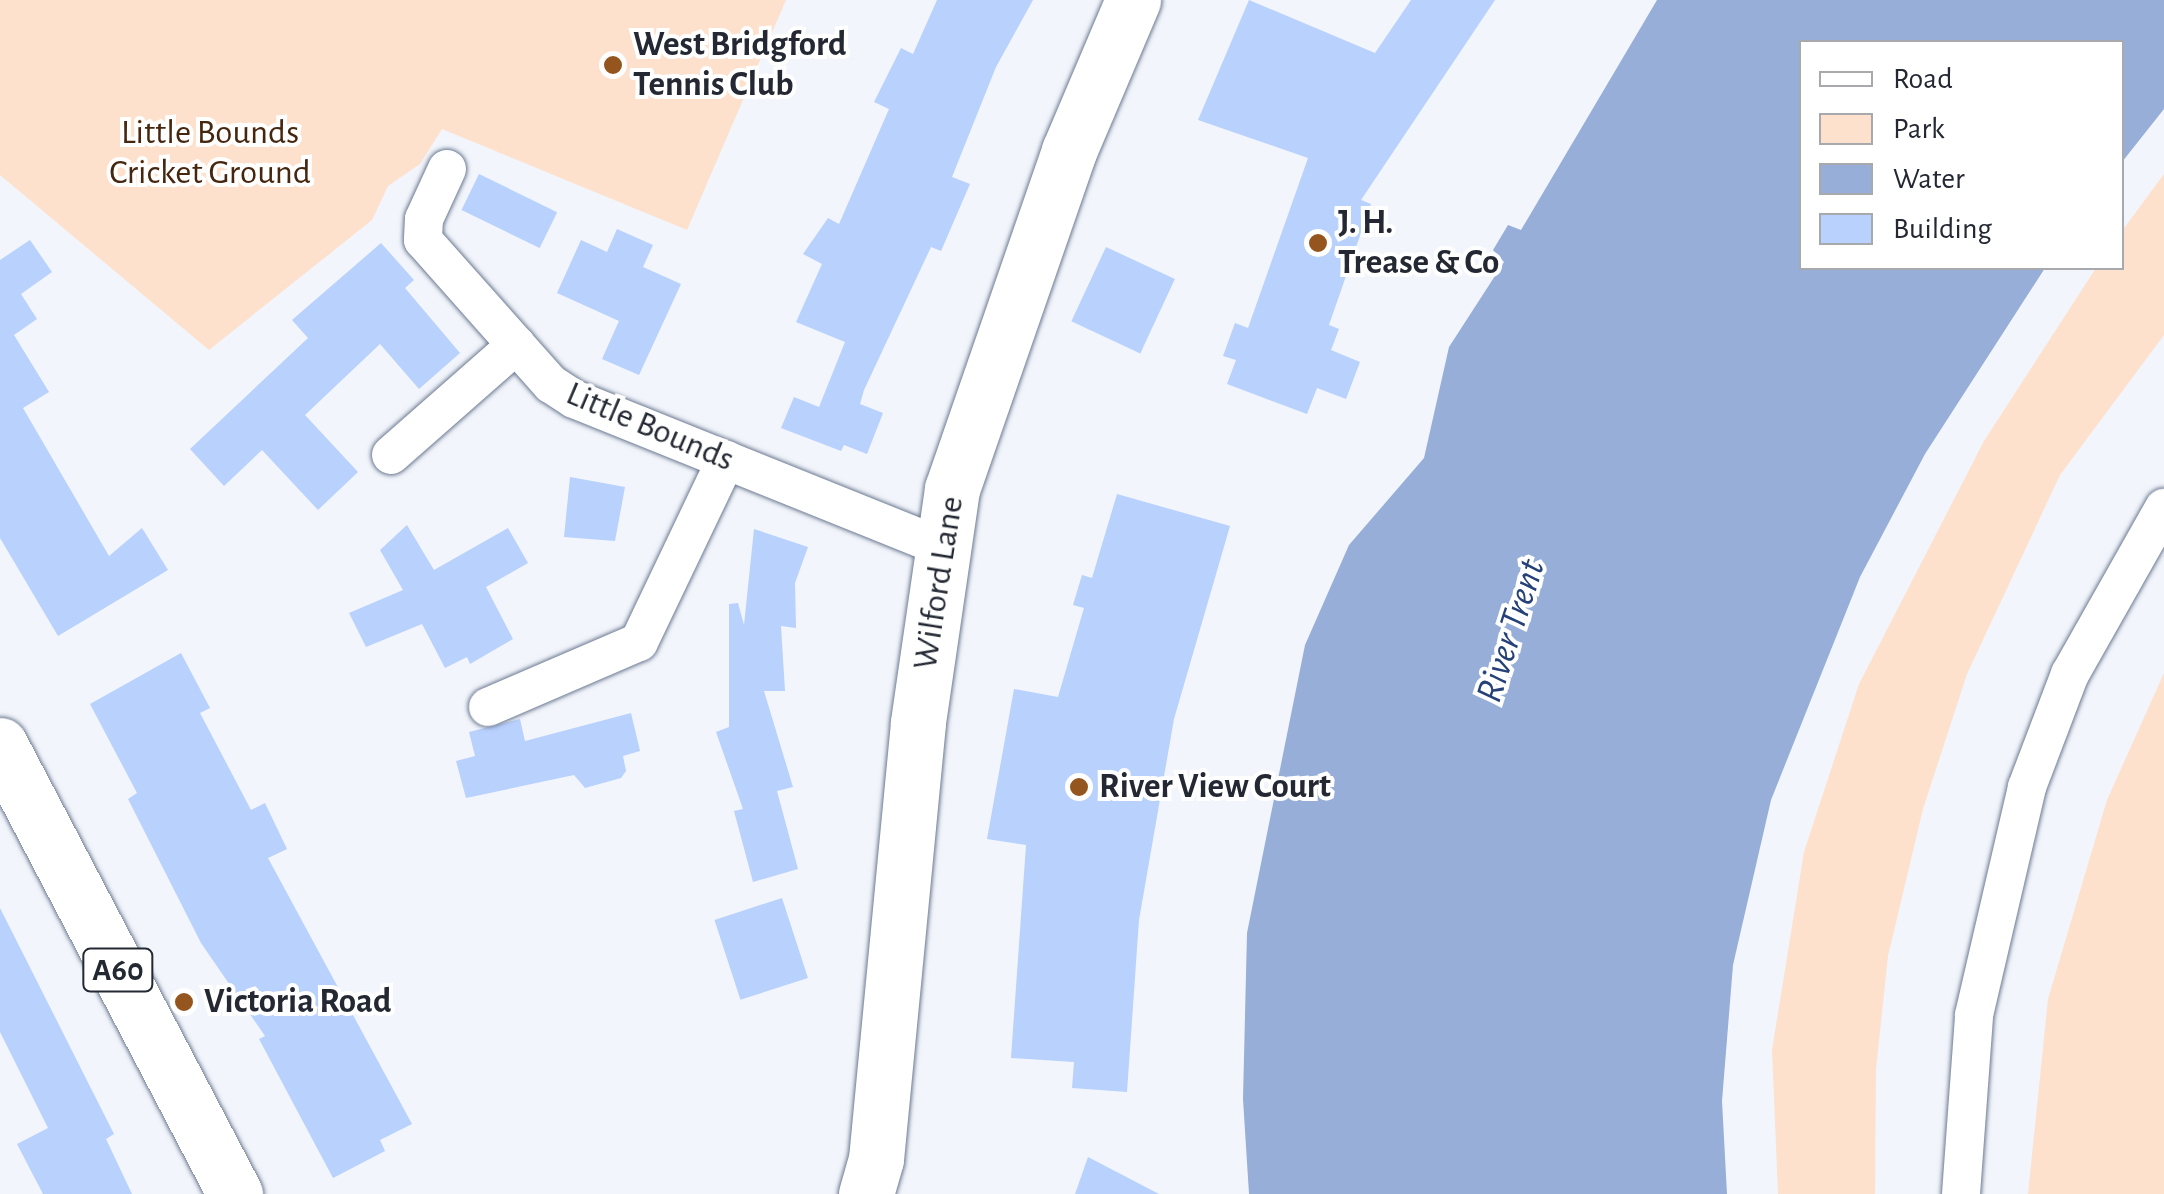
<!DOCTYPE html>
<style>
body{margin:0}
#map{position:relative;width:2164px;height:1194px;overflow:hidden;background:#f2f5fb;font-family:"Alegreya Sans",sans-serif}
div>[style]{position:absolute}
.green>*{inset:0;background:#fde1cd}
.water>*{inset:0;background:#96aed8}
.building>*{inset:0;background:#b8d1fd;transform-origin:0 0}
.roads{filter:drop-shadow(0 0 2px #6c7a92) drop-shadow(0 0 2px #6c7a92)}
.minor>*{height:38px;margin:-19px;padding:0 19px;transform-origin:19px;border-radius:19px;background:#fff}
.secondary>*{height:55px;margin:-27.5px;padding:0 27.5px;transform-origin:27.5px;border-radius:27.5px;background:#fff}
.primary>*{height:55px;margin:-27.5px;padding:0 27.5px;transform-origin:27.5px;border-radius:27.5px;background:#fff}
.dots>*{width:28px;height:28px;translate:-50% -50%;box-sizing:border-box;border:5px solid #fff;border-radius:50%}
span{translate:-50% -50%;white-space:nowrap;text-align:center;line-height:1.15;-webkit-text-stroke:8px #fff;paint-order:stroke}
.shield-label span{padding:2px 8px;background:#fff;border:2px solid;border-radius:8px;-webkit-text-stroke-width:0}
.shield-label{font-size:32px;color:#232832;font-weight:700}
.poi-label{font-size:35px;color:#232832;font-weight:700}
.left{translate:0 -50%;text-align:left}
.park-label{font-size:35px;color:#45260e}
.street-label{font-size:35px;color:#232832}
.water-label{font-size:38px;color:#254177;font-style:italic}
.legend{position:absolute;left:1799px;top:40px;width:325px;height:230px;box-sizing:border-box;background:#fff;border:2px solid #a7a9ad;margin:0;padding:12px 18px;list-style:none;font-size:30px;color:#232832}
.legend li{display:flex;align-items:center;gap:20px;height:50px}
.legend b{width:50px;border:2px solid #a7a9ad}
</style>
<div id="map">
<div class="green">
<div style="clip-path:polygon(0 0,786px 0,687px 230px,442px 129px,420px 164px,388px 186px,372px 220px,209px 350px,0 175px)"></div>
<div style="clip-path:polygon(2164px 174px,2164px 335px,2060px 475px,1967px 674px,1923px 809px,1888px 956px,1876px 1069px,1875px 1194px,1778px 1194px,1772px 1050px,1804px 852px,1859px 684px,1984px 441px,2096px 268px,2122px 268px,2122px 231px)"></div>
<div style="clip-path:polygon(2164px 673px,2164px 1194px,2028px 1194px,2048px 999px,2107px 800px)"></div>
</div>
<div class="water">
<div style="clip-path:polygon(1657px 0,2164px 0,2164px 109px,2122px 162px,2122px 42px,1802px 42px,1802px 268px,2045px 268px,1925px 454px,1860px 577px,1771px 800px,1733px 965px,1722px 1101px,1727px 1194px,1249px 1194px,1243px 1099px,1247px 933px,1305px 645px,1349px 545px,1424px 458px,1449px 347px,1504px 262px,1493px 250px,1508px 225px,1521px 230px)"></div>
</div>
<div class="building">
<div style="clip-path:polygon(937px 0,1033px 0,996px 67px,952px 177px,970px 184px,941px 251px,931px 247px,864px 390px,860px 404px,883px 413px,867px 454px,844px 445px,841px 451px,781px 428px,794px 397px,819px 407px,845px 342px,796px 322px,822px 264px,803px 254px,828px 218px,839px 224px,889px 109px,874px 102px,901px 48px,913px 54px)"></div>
<div style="clip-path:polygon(1249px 0,1375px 53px,1411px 0,1495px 0,1361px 200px,1371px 204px,1329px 325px,1339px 329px,1331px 350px,1360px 362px,1346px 399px,1317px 388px,1307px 414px,1227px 384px,1236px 360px,1223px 356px,1235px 323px,1248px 328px,1308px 158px,1198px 120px)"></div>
<div style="left:479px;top:174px;width:87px;height:40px;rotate:26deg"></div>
<div style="clip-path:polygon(617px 229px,653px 245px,643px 267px,681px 284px,639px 375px,602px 359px,619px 321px,557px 293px,581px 240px,607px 252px)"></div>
<div style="clip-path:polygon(30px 240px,52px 272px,21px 294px,37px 319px,14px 335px,49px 392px,23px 408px,109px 556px,142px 528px,168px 570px,58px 636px,0 538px,0 260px)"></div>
<div style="clip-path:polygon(381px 243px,414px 280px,405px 288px,460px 353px,419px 389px,380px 344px,305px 415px,358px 472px,318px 510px,262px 450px,224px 486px,190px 449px,308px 338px,292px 320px)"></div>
<div style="left:1106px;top:247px;width:76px;height:82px;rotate:25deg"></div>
<div style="clip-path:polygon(570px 477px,625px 487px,615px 541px,564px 537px)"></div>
<div style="clip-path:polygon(1117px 494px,1230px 526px,1174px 719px,1139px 920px,1127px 1092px,1072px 1088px,1074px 1062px,1011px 1058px,1026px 845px,987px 839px,1014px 689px,1058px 697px,1084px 608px,1073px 605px,1082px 575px,1092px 578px)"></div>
<div style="clip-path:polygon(407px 525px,434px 570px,508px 528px,528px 563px,486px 587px,513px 639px,470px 664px,467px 657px,445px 668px,422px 624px,366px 647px,349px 613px,403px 590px,380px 550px)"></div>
<div style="clip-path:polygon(754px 529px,808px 547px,795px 583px,796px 628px,781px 626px,785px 691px,764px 691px,793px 787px,777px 791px,798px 869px,753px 882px,734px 811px,743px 809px,716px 732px,729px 727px,729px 604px,738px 603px,744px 625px)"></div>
<div style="clip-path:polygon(181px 653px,210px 708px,200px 713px,251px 810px,265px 803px,287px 849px,268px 858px,412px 1124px,380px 1140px,385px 1151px,333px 1178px,259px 1039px,265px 1036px,201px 943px,128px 799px,137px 793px,90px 704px)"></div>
<div style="clip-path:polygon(631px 713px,640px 751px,623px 756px,626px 771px,621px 778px,585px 788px,574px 775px,466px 798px,456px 761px,475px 756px,469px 732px,520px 719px,525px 741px)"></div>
<div style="left:782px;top:898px;width:84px;height:71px;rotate:72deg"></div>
<div style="clip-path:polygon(0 908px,114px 1134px,106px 1139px,132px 1194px,43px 1194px,17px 1144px,48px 1128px,0 1032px)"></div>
<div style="clip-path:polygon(1088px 1157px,1159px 1194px,1075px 1194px)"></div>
</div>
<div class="roads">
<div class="minor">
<div style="left:447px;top:169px;width:55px;rotate:114.7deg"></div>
<div style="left:424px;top:219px;width:21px;rotate:93deg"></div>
<div style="left:423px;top:240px;width:193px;rotate:48.4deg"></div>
<div style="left:551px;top:384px;width:27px;rotate:33deg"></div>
<div style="left:574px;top:399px;width:398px;rotate:21.9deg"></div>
<div style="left:391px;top:455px;width:167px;rotate:-41.3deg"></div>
<div style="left:488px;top:707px;width:164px;rotate:-23.3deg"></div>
<div style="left:639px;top:642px;width:202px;rotate:-64.5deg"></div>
<div style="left:1961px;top:1194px;width:179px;rotate:-85.8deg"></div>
<div style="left:1974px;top:1015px;width:234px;rotate:-76.9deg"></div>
<div style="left:2027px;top:787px;width:121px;rotate:-69.2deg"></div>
<div style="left:2070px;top:674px;width:191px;rotate:-60.5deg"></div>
</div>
<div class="secondary">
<div style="left:866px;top:1194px;width:36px;rotate:-74deg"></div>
<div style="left:876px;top:1159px;width:439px;rotate:-84.5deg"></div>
<div style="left:918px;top:722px;width:235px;rotate:-81.7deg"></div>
<div style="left:952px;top:489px;width:358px;rotate:-70.9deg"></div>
<div style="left:1069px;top:151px;width:164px;rotate:-67deg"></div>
</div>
<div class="primary">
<div style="left:0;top:745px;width:507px;rotate:62.37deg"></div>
</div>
</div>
<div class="dots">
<div style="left:613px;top:65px;background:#95551e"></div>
<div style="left:1318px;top:243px;background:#95551e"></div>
<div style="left:1079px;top:787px;background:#95551e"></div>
<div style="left:184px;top:1002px;background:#95551e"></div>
</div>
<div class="shield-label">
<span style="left:118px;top:970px">A60</span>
</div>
<div class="poi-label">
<span class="left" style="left:633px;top:65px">West Bridgford<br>Tennis Club</span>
<span class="left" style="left:1338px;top:243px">J. H.<br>Trease &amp; Co</span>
<span class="left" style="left:1099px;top:787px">River View Court</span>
<span class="left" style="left:204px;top:1002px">Victoria Road</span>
</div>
<div class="park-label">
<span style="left:210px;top:153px">Little Bounds<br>Cricket Ground</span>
</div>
<div class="street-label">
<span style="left:650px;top:427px;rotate:23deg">Little Bounds</span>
<span style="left:939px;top:583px;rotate:-81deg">Wilford Lane</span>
</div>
<div class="water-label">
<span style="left:1512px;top:631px;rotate:-72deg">River Trent</span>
</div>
<ul class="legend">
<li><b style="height:12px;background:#fff"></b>Road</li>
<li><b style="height:28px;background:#fde1cd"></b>Park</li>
<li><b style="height:28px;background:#96aed8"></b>Water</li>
<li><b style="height:28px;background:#b8d1fd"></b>Building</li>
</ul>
</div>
